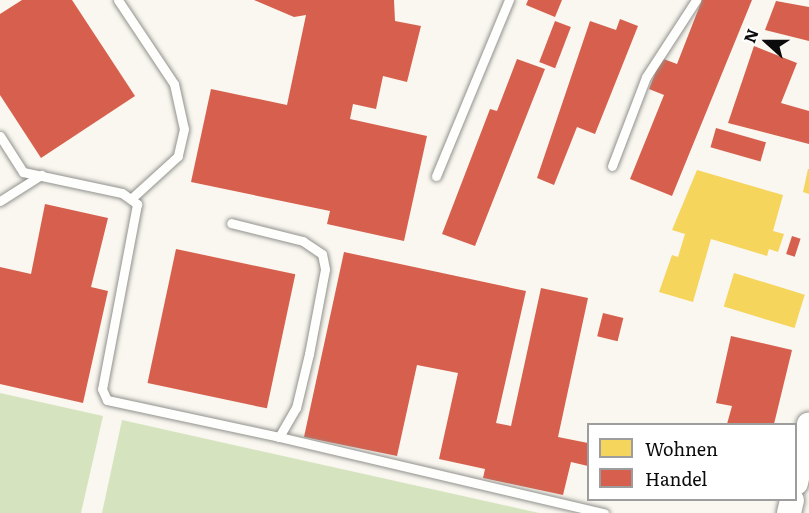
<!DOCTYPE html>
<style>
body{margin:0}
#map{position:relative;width:809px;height:513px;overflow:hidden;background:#f9f7ef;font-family:Literata,serif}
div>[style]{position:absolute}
.forest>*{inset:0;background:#d5e4bf}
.homes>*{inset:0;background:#f6d55c;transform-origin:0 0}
.shops>*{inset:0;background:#d6604d;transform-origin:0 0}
.roads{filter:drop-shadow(0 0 2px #92918e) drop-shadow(0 0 2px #92918e)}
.service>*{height:9px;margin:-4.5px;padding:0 4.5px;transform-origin:4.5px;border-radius:4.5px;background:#fefefd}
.tertiary>*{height:24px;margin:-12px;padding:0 12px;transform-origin:12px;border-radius:12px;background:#fefefd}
span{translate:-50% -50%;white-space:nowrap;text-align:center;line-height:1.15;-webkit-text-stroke:6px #fff;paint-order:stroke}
.legend{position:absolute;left:587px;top:423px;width:210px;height:78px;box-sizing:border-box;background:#fff;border:2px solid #9d9d9d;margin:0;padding:8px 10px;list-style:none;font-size:18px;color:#0b0b0b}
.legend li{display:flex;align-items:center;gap:12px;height:30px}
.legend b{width:30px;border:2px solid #9d9d9d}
.north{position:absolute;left:737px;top:12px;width:60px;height:60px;-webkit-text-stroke:4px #fff;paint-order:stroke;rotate:291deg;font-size:16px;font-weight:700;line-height:24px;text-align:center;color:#0b0b0b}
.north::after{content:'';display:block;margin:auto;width:21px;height:27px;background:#0b0b0b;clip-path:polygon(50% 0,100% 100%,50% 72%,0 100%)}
</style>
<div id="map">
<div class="forest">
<div style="clip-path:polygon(0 393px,103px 416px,81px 513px,0 513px)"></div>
<div style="clip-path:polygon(122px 420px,539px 513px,102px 513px)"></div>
</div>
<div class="homes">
<div style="clip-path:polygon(808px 169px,809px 169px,809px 194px,803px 192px)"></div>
<div style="clip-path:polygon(697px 170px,783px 195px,773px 231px,784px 234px,778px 252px,769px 249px,767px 256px,711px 239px,693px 302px,659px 292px,672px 255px,678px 257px,685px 234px,672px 230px)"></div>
<div style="left:734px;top:273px;width:74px;height:35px;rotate:17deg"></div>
</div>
<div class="shops">
<div style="clip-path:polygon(22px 0,72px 0,135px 96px,41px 158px,0 95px,0 14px)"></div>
<div style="clip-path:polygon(254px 0,394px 0,395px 21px,421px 26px,407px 82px,383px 76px,376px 109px,353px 104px,350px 119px,427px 136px,404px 241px,327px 224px,330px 211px,191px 182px,211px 89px,287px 105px,306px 15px,294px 17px)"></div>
<div style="clip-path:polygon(528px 0,562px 0,555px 17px,526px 5px)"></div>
<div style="clip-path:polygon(702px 0,752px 0,672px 196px,630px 179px,664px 95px,649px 89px,661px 58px,677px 64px)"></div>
<div style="clip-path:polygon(776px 1px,809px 7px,809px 41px,765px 30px)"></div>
<div style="clip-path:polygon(620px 19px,638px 26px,595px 134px,577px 127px,554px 185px,537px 178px,590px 21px,616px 30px)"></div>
<div style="left:555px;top:21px;width:17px;height:44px;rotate:21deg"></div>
<div style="clip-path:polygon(754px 46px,797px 63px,781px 103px,809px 111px,809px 144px,728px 123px)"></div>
<div style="clip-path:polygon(517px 59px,545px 69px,475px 246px,442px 234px,490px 109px,497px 111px)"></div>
<div style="left:716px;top:128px;width:52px;height:20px;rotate:16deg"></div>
<div style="clip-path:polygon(45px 204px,108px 218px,91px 287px,108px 291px,83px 403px,0 384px,0 267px,31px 274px)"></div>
<div style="left:792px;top:236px;width:9px;height:19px;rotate:18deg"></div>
<div style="left:176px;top:249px;width:122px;height:137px;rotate:12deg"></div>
<div style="clip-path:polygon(344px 252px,526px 291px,496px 423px,511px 426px,541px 288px,588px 298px,558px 437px,588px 443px,588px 466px,571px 462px,563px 495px,483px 478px,485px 469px,439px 459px,458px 373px,417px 365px,397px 456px,304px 437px)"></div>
<div style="left:603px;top:313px;width:21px;height:24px;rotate:14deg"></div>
<div style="clip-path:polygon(731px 336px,792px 350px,774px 424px,727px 424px,732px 406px,716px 403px)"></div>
</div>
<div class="roads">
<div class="service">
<div style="left:118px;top:0;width:101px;rotate:56.3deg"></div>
<div style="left:174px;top:84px;width:46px;rotate:77.5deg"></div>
<div style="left:184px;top:129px;width:28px;rotate:103deg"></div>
<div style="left:178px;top:156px;width:61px;rotate:137.7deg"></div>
<div style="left:0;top:136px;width:43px;rotate:57.4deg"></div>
<div style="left:23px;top:172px;width:101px;rotate:12deg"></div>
<div style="left:122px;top:193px;width:19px;rotate:36deg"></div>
<div style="left:137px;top:204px;width:188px;rotate:100.7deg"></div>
<div style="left:102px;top:389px;width:12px;rotate:66deg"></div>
<div style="left:107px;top:400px;width:176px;rotate:12.1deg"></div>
<div style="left:279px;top:437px;width:34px;rotate:-60deg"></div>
<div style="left:296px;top:408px;width:56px;rotate:-76.5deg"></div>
<div style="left:309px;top:354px;width:86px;rotate:-79.3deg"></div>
<div style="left:325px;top:269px;width:15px;rotate:-101deg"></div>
<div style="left:322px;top:254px;width:23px;rotate:-146deg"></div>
<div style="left:303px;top:241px;width:74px;rotate:-166deg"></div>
<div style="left:612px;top:166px;width:95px;rotate:-69.1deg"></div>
<div style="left:646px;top:77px;width:92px;rotate:-57deg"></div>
<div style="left:436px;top:176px;width:191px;rotate:-67.5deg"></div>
<div style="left:0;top:201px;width:49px;rotate:-32.4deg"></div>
<div style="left:279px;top:437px;width:334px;rotate:13.2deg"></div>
</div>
<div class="tertiary">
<div style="left:796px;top:483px;width:60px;rotate:-77.6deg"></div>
<div style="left:789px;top:513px;width:13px;rotate:-77deg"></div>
</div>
</div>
<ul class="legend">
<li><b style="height:16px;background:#f6d55c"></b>Wohnen</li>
<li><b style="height:16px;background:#d6604d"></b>Handel</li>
</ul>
<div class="north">N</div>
</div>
